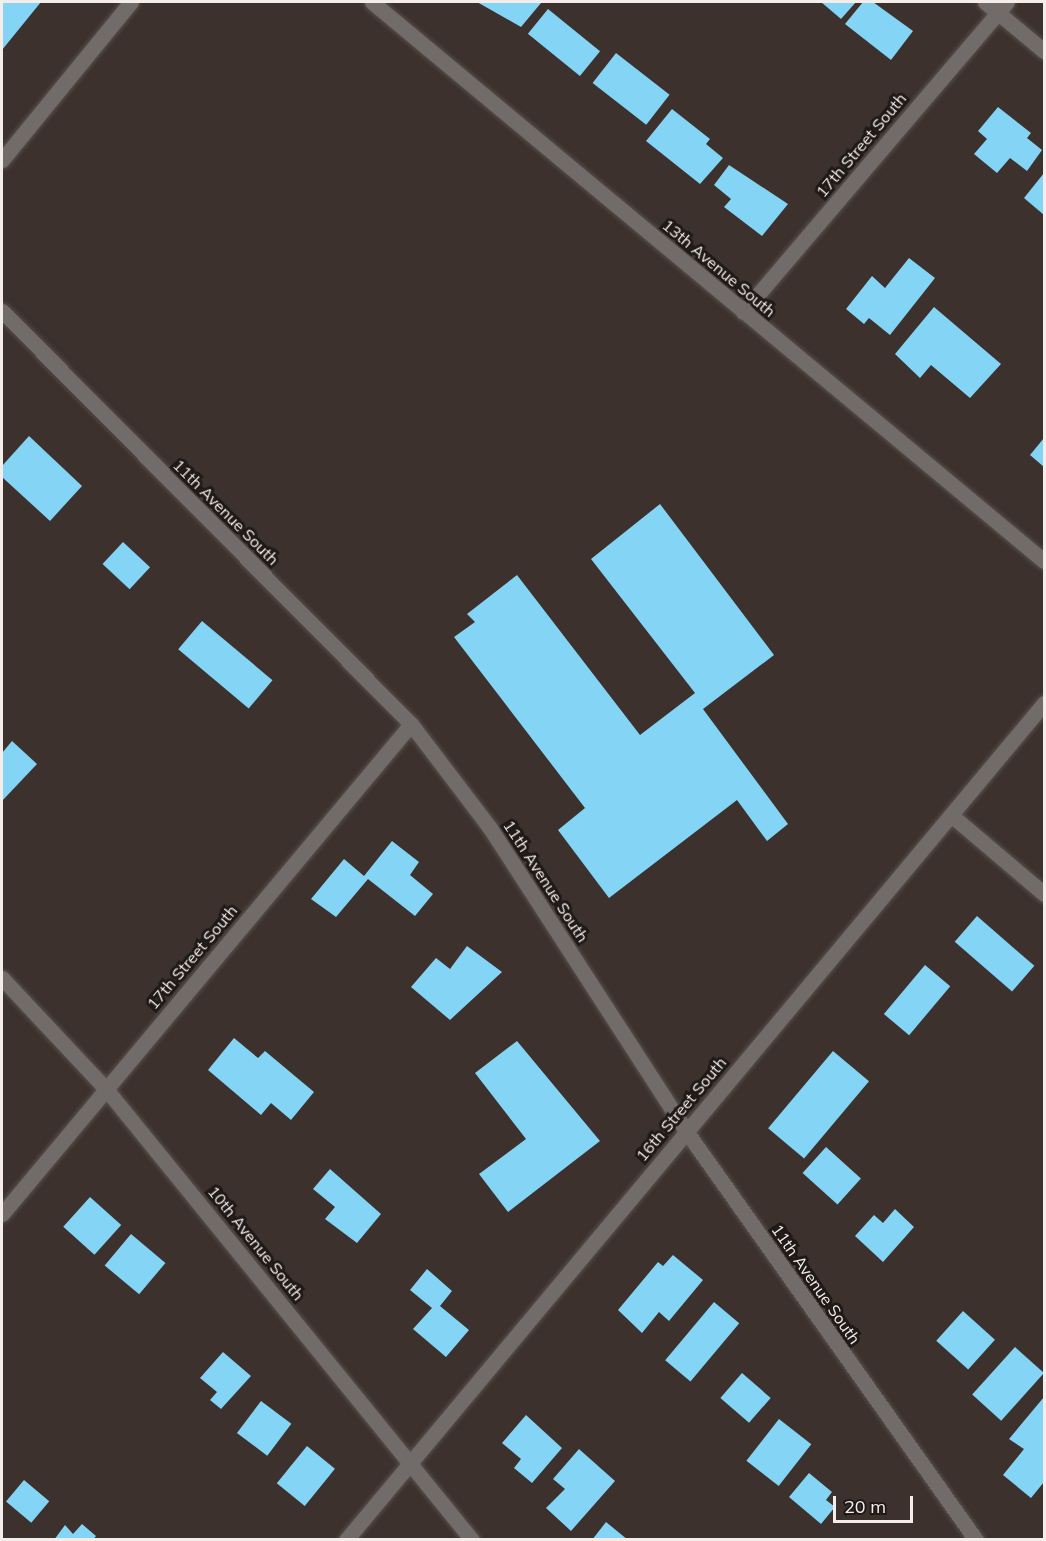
<!DOCTYPE html>
<style>
body{margin:0}
#map{position:relative;width:1046px;height:1541px;overflow:hidden;background:#3c312d;font-family:Mulish,sans-serif}
div>[style]{position:absolute}
.building>*{inset:0;background:#83d4f5;transform-origin:0 0}
.roads{filter:drop-shadow(0 0 2px #594f4b) drop-shadow(0 0 2px #594f4b)}
.street>*{height:15px;margin:-7.5px;padding:0 7.5px;transform-origin:7.5px;border-radius:7.5px;background:#716c6a}
span{translate:-50% -50%;white-space:nowrap;text-align:center;line-height:1.15;-webkit-text-stroke:6px #1f1a18;paint-order:stroke}
.street-label{font-size:16px;color:#f4edea}
.frame{position:absolute;inset:0;border:3px solid #f4edea;pointer-events:none}
.scale{position:absolute;left:833px;top:1496px;width:80px;height:27px;box-sizing:border-box;border:3px solid #f4edea;border-top:0;padding-left:8px;font-size:18px;line-height:21px;white-space:nowrap;color:#f4edea;-webkit-text-stroke:4px #1f1a18;paint-order:stroke}
</style>
<div id="map">
<div class="building">
<div style="clip-path:polygon(2px 2px,41px 2px,2px 50px)"></div>
<div style="clip-path:polygon(477px 2px,539px 2px,541px 3px,521px 27px)"></div>
<div style="clip-path:polygon(821px 2px,856px 2px,841px 19px)"></div>
<div style="clip-path:polygon(863px 2px,873px 2px,913px 31px,891px 60px,845px 24px)"></div>
<div style="left:548px;top:9px;width:67px;height:32px;rotate:39deg"></div>
<div style="left:616px;top:53px;width:68px;height:38px;rotate:38deg"></div>
<div style="clip-path:polygon(998px 107px,1031px 133px,1027px 138px,1042px 150px,1027px 171px,1010px 158px,997px 173px,974px 154px,987px 139px,978px 131px)"></div>
<div style="clip-path:polygon(672px 109px,710px 139px,706px 144px,723px 158px,700px 184px,646px 141px)"></div>
<div style="clip-path:polygon(729px 165px,788px 204px,762px 236px,724px 207px,731px 199px,714px 185px)"></div>
<div style="clip-path:polygon(1044px 173px,1044px 215px,1024px 198px)"></div>
<div style="clip-path:polygon(909px 258px,935px 278px,890px 335px,869px 318px,864px 324px,846px 309px,872px 276px,885px 288px)"></div>
<div style="clip-path:polygon(934px 307px,1001px 364px,970px 398px,931px 365px,920px 378px,895px 354px)"></div>
<div style="clip-path:polygon(29px 436px,82px 486px,50px 521px,2px 477px,2px 466px)"></div>
<div style="clip-path:polygon(1044px 438px,1044px 467px,1030px 455px)"></div>
<div style="clip-path:polygon(660px 504px,774px 655px,703px 709px,788px 824px,767px 841px,737px 800px,609px 898px,558px 830px,585px 808px,454px 637px,475px 622px,467px 614px,517px 575px,640px 735px,695px 693px,591px 559px)"></div>
<div style="left:123px;top:542px;width:37px;height:30px;rotate:43deg"></div>
<div style="left:202px;top:621px;width:92px;height:37px;rotate:40deg"></div>
<div style="clip-path:polygon(12px 741px,37px 764px,2px 801px,2px 753px)"></div>
<div style="clip-path:polygon(392px 841px,419px 862px,410px 875px,433px 894px,415px 916px,368px 879px,336px 917px,311px 899px,344px 859px,364px 876px)"></div>
<div style="left:977px;top:916px;width:76px;height:34px;rotate:41deg"></div>
<div style="clip-path:polygon(467px 946px,502px 972px,450px 1020px,411px 987px,436px 958px,450px 969px)"></div>
<div style="left:925px;top:965px;width:33px;height:64px;rotate:40deg"></div>
<div style="clip-path:polygon(234px 1038px,258px 1058px,265px 1051px,314px 1092px,291px 1120px,271px 1103px,261px 1115px,208px 1070px)"></div>
<div style="clip-path:polygon(517px 1041px,600px 1141px,508px 1212px,479px 1174px,526px 1139px,475px 1073px)"></div>
<div style="left:833px;top:1051px;width:47px;height:101px;rotate:40deg"></div>
<div style="left:826px;top:1147px;width:47px;height:35px;rotate:42deg"></div>
<div style="clip-path:polygon(330px 1169px,381px 1214px,357px 1243px,325px 1219px,335px 1207px,313px 1189px)"></div>
<div style="left:90px;top:1197px;width:42px;height:40px;rotate:42deg"></div>
<div style="clip-path:polygon(895px 1209px,914px 1227px,883px 1262px,855px 1236px,874px 1215px,883px 1223px)"></div>
<div style="left:131px;top:1234px;width:45px;height:41px;rotate:40deg"></div>
<div style="clip-path:polygon(673px 1255px,703px 1280px,669px 1321px,659px 1312px,642px 1333px,618px 1310px,658px 1262px,663px 1266px)"></div>
<div style="clip-path:polygon(427px 1269px,452px 1291px,440px 1306px,469px 1330px,446px 1357px,413px 1329px,432px 1308px,410px 1290px)"></div>
<div style="left:714px;top:1302px;width:33px;height:76px;rotate:40deg"></div>
<div style="left:963px;top:1311px;width:43px;height:40px;rotate:42deg"></div>
<div style="left:1015px;top:1347px;width:39px;height:64px;rotate:42deg"></div>
<div style="clip-path:polygon(223px 1352px,251px 1376px,221px 1409px,210px 1400px,217px 1392px,200px 1378px)"></div>
<div style="left:742px;top:1373px;width:38px;height:33px;rotate:41deg"></div>
<div style="clip-path:polygon(1044px 1397px,1044px 1482px,1031px 1498px,1003px 1475px,1024px 1449px,1009px 1439px)"></div>
<div style="left:261px;top:1401px;width:38px;height:40px;rotate:37deg"></div>
<div style="clip-path:polygon(526px 1415px,562px 1448px,532px 1483px,514px 1468px,521px 1459px,502px 1443px)"></div>
<div style="left:779px;top:1419px;width:41px;height:53px;rotate:38deg"></div>
<div style="left:307px;top:1446px;width:36px;height:48px;rotate:39deg"></div>
<div style="clip-path:polygon(579px 1449px,615px 1481px,571px 1531px,546px 1508px,565px 1489px,553px 1479px)"></div>
<div style="clip-path:polygon(809px 1473px,832px 1492px,826px 1500px,835px 1507px,821px 1524px,789px 1497px)"></div>
<div style="left:24px;top:1480px;width:33px;height:28px;rotate:40deg"></div>
<div style="clip-path:polygon(606px 1522px,628px 1540px,592px 1540px)"></div>
<div style="clip-path:polygon(82px 1524px,96px 1536px,93px 1540px,54px 1540px,65px 1525px,73px 1534px)"></div>
</div>
<div class="roads">
<div class="street">
<div style="left:372px;top:2px;width:874px;rotate:39.76deg"></div>
<div style="left:985px;top:2px;width:77px;rotate:39.7deg"></div>
<div style="left:2px;top:160px;width:204px;rotate:-50.8deg"></div>
<div style="left:2px;top:311px;width:581px;rotate:45.28deg"></div>
<div style="left:411px;top:724px;width:131px;rotate:52.8deg"></div>
<div style="left:490px;top:828px;width:361px;rotate:57.1deg"></div>
<div style="left:686px;top:1131px;width:501px;rotate:54.66deg"></div>
<div style="left:743px;top:312px;width:407px;rotate:-49.6deg"></div>
<div style="left:951px;top:815px;width:122px;rotate:40.3deg"></div>
<div style="left:2px;top:978px;width:152px;rotate:46.9deg"></div>
<div style="left:106px;top:1089px;width:581px;rotate:50.94deg"></div>
<div style="left:2px;top:1214px;width:638px;rotate:-50.15deg"></div>
<div style="left:346px;top:1540px;width:1090px;rotate:-50.17deg"></div>
</div>
</div>
<div class="street-label">
<span style="left:861px;top:145px;rotate:-50deg">17th Street South</span>
<span style="left:719px;top:268px;rotate:40deg">13th Avenue South</span>
<span style="left:226px;top:512px;rotate:45deg">11th Avenue South</span>
<span style="left:546px;top:881px;rotate:57deg">11th Avenue South</span>
<span style="left:192px;top:957px;rotate:-50deg">17th Street South</span>
<span style="left:681px;top:1109px;rotate:-50deg">16th Street South</span>
<span style="left:256px;top:1243px;rotate:51deg">10th Avenue South</span>
<span style="left:816px;top:1284px;rotate:55deg">11th Avenue South</span>
</div>
<div class="frame"></div>
<div class="scale">20 m</div>
</div>
